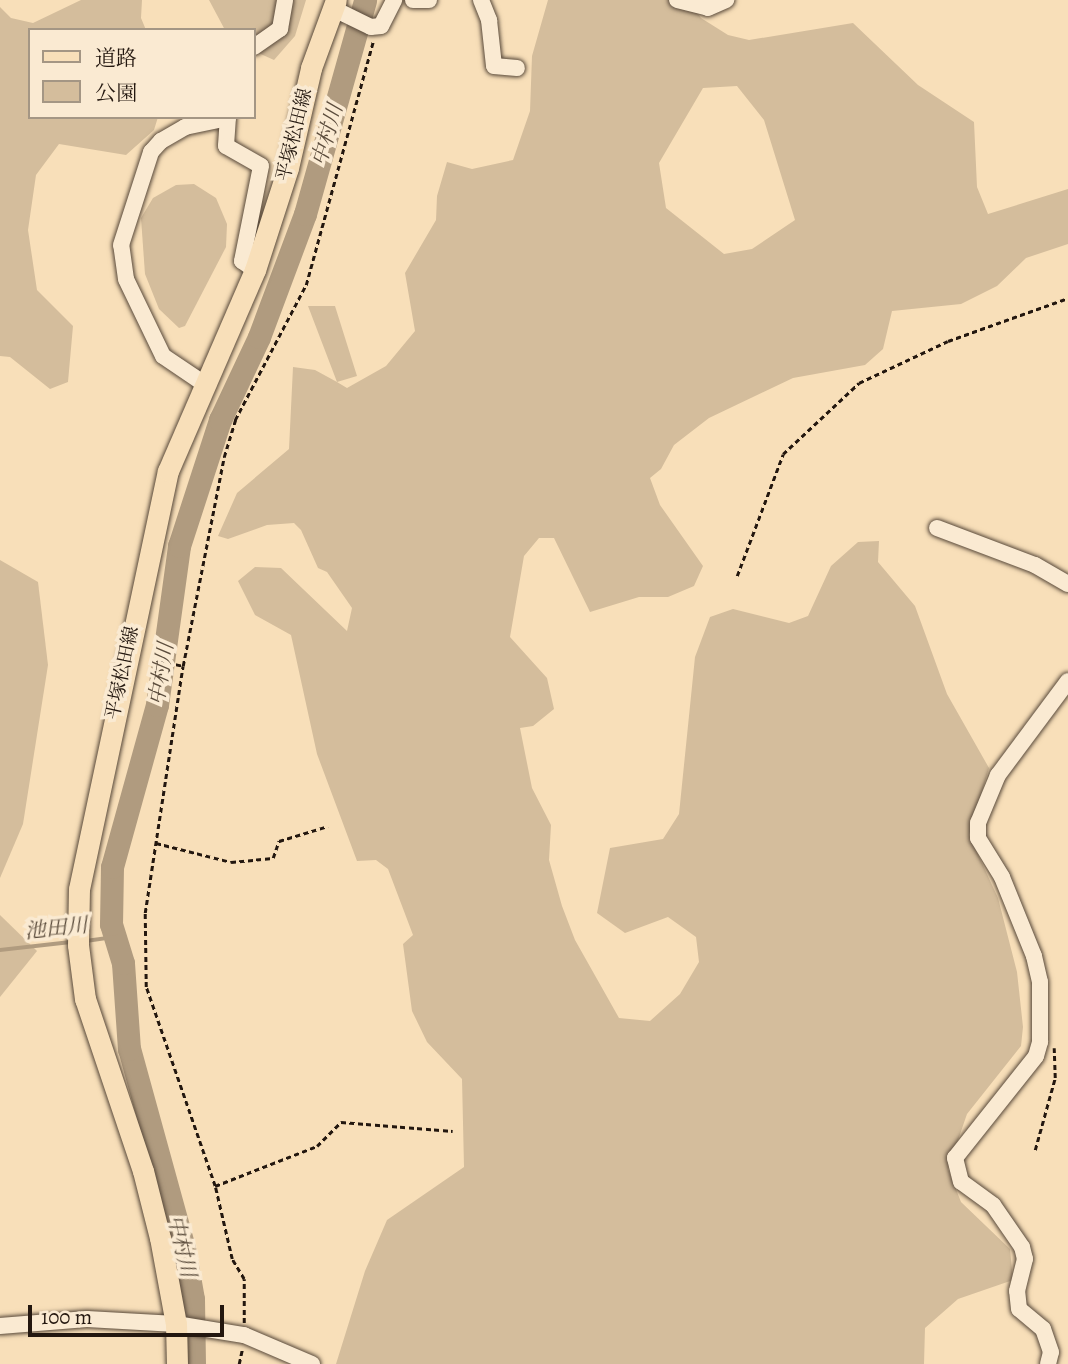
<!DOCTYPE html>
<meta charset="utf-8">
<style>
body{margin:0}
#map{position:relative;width:1068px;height:1364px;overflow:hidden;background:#f8dfb9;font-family:Alegreya,"Noto Serif JP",serif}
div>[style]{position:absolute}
.green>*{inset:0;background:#d4bd9c}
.stream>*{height:3.5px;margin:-1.75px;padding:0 1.75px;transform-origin:1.75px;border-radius:1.75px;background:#b09b7f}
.river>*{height:23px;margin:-11.5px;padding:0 11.5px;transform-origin:11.5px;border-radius:11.5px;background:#b09b7f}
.path>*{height:2.5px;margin-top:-1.25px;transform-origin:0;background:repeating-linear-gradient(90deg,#23170f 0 5px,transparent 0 8.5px)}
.roads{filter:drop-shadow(0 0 2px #58493a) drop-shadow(0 0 2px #58493a)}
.minor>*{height:16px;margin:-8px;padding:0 8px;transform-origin:8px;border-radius:8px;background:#faead2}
.major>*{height:21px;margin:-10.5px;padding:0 10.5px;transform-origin:10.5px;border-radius:10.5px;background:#f8dfb9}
span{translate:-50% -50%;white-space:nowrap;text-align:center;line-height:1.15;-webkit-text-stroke:7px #faead2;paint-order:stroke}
.street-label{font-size:19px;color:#23170f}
.water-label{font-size:21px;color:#5b4c3c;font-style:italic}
.legend{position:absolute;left:28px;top:28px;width:228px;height:91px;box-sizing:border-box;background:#faead2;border:2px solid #a49684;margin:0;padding:9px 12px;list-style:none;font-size:21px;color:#23170f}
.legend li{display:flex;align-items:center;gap:14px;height:35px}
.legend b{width:35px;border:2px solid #a49684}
.scale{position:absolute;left:28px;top:1305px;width:196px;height:32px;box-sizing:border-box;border:4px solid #23170f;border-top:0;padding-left:9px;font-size:21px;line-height:24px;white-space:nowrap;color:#23170f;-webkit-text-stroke:5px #faead2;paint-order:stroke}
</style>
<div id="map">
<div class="green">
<div style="clip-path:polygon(81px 0,142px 0,141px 18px,146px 30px,30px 30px,30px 117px,158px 117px,154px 130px,126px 155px,59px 144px,36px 175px,28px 230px,37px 290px,73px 326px,68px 382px,50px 389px,10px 357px,0 356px,0 7px,11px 18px,33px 23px)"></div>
<div style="clip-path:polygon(209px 0,306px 0,295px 36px,274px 60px,254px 51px,254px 30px,225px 30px)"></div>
<div style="clip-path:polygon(evenodd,548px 0,688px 0,701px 18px,728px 35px,749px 40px,853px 23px,918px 85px,974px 122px,977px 187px,988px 214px,1068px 189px,1068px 244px,1026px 258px,997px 286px,961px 304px,892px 311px,883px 349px,865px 365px,793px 378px,709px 418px,674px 445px,661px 469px,650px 478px,660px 505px,703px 566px,694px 586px,668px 597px,639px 597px,590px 612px,554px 538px,539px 538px,524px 556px,510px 637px,547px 678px,554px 709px,533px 726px,520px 728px,532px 788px,551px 825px,549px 860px,562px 906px,575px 940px,619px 1018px,650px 1021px,680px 994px,699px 962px,696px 937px,668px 917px,625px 933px,597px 913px,610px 848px,663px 839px,679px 814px,695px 657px,710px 617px,733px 609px,789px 623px,808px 616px,831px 566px,858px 542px,879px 541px,878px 562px,915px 606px,947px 694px,989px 768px,969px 835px,998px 898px,1017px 972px,1023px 1027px,1021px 1046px,967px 1114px,948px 1169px,961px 1202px,1010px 1249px,1013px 1280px,958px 1299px,925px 1328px,924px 1364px,336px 1364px,365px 1271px,387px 1220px,464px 1167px,462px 1079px,427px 1042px,412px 1011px,403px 944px,413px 935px,388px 869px,376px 860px,357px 861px,317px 754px,291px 635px,255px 615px,238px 581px,255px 567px,281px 568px,347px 631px,352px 608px,327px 572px,318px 568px,301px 530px,294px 523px,267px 525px,228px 539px,218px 536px,237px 493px,289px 449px,293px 367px,315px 370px,337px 382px,308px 306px,335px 306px,357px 376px,337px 382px,347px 388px,386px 366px,415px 331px,405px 273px,436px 220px,437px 196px,447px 162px,472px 169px,513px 160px,530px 111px,532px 56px,548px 0,737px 86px,764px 120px,795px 220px,752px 249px,724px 254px,666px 208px,659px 163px,703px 88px,737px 86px)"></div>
<div style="clip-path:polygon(194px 184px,216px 198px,227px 224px,226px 247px,185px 326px,179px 328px,159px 309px,145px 274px,141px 218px,153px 198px,176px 185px)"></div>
<div style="clip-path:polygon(0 560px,38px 582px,48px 665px,23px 824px,0 878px)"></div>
<div style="clip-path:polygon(0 915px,37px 951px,0 997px)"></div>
</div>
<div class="stream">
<div style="left:86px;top:941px;width:29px;rotate:-8deg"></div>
<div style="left:0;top:950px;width:71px;rotate:-6.4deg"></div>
</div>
<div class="river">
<div style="left:194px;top:1364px;width:65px;rotate:-90.9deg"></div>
<div style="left:193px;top:1299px;width:52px;rotate:-100deg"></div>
<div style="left:184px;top:1248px;width:206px;rotate:-105.4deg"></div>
<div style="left:129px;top:1049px;width:86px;rotate:-94deg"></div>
<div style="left:123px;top:963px;width:41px;rotate:-107.1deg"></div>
<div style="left:111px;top:924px;width:57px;rotate:-89deg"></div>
<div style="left:112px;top:867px;width:168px;rotate:-74.5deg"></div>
<div style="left:157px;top:705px;width:161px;rotate:-82.1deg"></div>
<div style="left:179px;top:546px;width:133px;rotate:-72deg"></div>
<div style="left:220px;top:420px;width:92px;rotate:-64.8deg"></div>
<div style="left:259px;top:337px;width:131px;rotate:-69.5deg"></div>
<div style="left:305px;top:214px;width:222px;rotate:-74.3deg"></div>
</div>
<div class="path">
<div style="left:737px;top:576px;width:130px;rotate:-69.3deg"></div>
<div style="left:783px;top:454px;width:104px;rotate:-43.1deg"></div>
<div style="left:859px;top:383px;width:98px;rotate:-25.3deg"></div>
<div style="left:948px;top:341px;width:127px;rotate:-19.7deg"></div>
<div style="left:151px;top:659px;width:33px;rotate:12deg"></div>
<div style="left:156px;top:843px;width:77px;rotate:14.2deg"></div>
<div style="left:231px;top:862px;width:42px;rotate:-5.4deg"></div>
<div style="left:273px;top:858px;width:18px;rotate:-71deg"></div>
<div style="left:279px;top:841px;width:51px;rotate:-17deg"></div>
<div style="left:1035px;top:1150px;width:75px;rotate:-74.5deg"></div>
<div style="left:1055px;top:1078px;width:30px;rotate:-92deg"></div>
<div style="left:215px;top:1186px;width:110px;rotate:-21.4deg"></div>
<div style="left:317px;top:1146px;width:34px;rotate:-45deg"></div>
<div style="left:341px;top:1122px;width:112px;rotate:4.6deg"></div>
<div style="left:244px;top:1323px;width:44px;rotate:-90deg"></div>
<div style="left:244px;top:1279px;width:23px;rotate:-121deg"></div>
<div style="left:232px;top:1259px;width:75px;rotate:-103.1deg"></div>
<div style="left:215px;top:1186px;width:211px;rotate:-109.1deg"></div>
<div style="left:146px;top:987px;width:74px;rotate:-90.8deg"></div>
<div style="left:145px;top:913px;width:250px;rotate:-81.3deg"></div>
<div style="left:183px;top:666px;width:213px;rotate:-78.9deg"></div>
<div style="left:224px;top:457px;width:39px;rotate:-73deg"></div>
<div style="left:235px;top:420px;width:153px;rotate:-62.3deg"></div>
<div style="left:306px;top:285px;width:253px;rotate:-74.6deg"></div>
<div style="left:239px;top:1364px;width:14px;rotate:-78deg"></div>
</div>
<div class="roads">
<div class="minor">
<div style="left:413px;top:0;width:16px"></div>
<div style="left:481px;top:0;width:22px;rotate:68deg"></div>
<div style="left:489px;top:20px;width:46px;rotate:83.8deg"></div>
<div style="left:494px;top:66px;width:23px;rotate:5deg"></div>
<div style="left:677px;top:0;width:32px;rotate:14deg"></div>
<div style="left:708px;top:8px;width:20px;rotate:-24deg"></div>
<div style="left:332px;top:8px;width:43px;rotate:26deg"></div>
<div style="left:371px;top:27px;width:10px;rotate:-6deg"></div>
<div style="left:381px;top:26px;width:29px;rotate:-63deg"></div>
<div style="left:254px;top:47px;width:32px;rotate:-35deg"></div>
<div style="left:280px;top:29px;width:29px;rotate:-80deg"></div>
<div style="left:228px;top:117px;width:29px;rotate:94deg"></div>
<div style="left:226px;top:146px;width:40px;rotate:29.7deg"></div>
<div style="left:261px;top:166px;width:97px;rotate:101.3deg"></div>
<div style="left:242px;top:261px;width:16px;rotate:35deg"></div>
<div style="left:203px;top:383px;width:48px;rotate:-146deg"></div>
<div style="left:163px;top:356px;width:85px;rotate:-115.7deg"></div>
<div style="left:126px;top:279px;width:34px;rotate:-98deg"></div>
<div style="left:121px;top:245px;width:98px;rotate:-72.1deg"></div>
<div style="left:151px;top:152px;width:15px;rotate:-48deg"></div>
<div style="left:161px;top:141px;width:28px;rotate:-30deg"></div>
<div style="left:185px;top:127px;width:44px;rotate:-11.8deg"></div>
<div style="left:937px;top:528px;width:105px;rotate:20.7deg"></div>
<div style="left:1035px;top:565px;width:38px;rotate:30deg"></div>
<div style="left:0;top:1326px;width:87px;rotate:-4.6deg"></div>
<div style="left:87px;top:1319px;width:89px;rotate:3.2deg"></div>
<div style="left:176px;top:1324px;width:69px;rotate:9.2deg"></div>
<div style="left:244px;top:1335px;width:74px;rotate:23.1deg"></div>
<div style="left:1048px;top:1364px;width:12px;rotate:-76deg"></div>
<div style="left:1051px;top:1352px;width:24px;rotate:-109deg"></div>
<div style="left:1043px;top:1329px;width:31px;rotate:-140deg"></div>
<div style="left:1019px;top:1309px;width:18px;rotate:-96deg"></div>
<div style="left:1017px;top:1291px;width:33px;rotate:-76deg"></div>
<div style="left:1025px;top:1259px;width:12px;rotate:-104deg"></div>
<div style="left:1022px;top:1247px;width:51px;rotate:-124.6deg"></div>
<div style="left:993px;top:1205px;width:39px;rotate:-144deg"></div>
<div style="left:961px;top:1182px;width:25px;rotate:-104deg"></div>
<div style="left:955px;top:1158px;width:130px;rotate:-51.5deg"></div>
<div style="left:1036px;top:1056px;width:15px;rotate:-74deg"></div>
<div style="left:1040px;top:1042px;width:60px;rotate:-90deg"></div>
<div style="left:1040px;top:982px;width:27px;rotate:-103deg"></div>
<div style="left:1034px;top:956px;width:85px;rotate:-112.1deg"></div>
<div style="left:1002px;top:877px;width:46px;rotate:-121.6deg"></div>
<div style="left:978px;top:838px;width:15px;rotate:-90deg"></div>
<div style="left:978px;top:823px;width:52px;rotate:-67.4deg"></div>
<div style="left:998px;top:775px;width:117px;rotate:-53.3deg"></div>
</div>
<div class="major">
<div style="left:177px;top:1364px;width:40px;rotate:-91.4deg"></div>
<div style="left:176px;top:1324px;width:87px;rotate:-100.5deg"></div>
<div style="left:160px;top:1238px;width:69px;rotate:-104.2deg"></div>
<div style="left:143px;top:1171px;width:182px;rotate:-108.6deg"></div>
<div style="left:85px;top:999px;width:54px;rotate:-97.4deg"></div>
<div style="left:78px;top:945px;width:56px;rotate:-89deg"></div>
<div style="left:79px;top:889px;width:427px;rotate:-78deg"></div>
<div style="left:168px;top:471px;width:219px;rotate:-66.6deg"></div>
<div style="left:255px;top:270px;width:107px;rotate:-72.1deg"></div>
<div style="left:288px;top:168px;width:103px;rotate:-77deg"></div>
<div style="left:311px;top:68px;width:72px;rotate:-69.8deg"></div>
</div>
</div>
<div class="street-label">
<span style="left:295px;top:135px;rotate:-76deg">平塚松田線</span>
<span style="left:123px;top:673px;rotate:-78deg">平塚松田線</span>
</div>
<div class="water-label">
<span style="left:327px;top:135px;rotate:-74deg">中村川</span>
<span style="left:161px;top:674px;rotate:-81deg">中村川</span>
<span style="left:56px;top:928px;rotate:-6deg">池田川</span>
<span style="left:182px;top:1246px;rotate:77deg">中村川</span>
</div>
<ul class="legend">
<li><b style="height:9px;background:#f8dfb9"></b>道路</li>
<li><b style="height:19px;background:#d4bd9c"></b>公園</li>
</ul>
<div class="scale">100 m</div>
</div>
